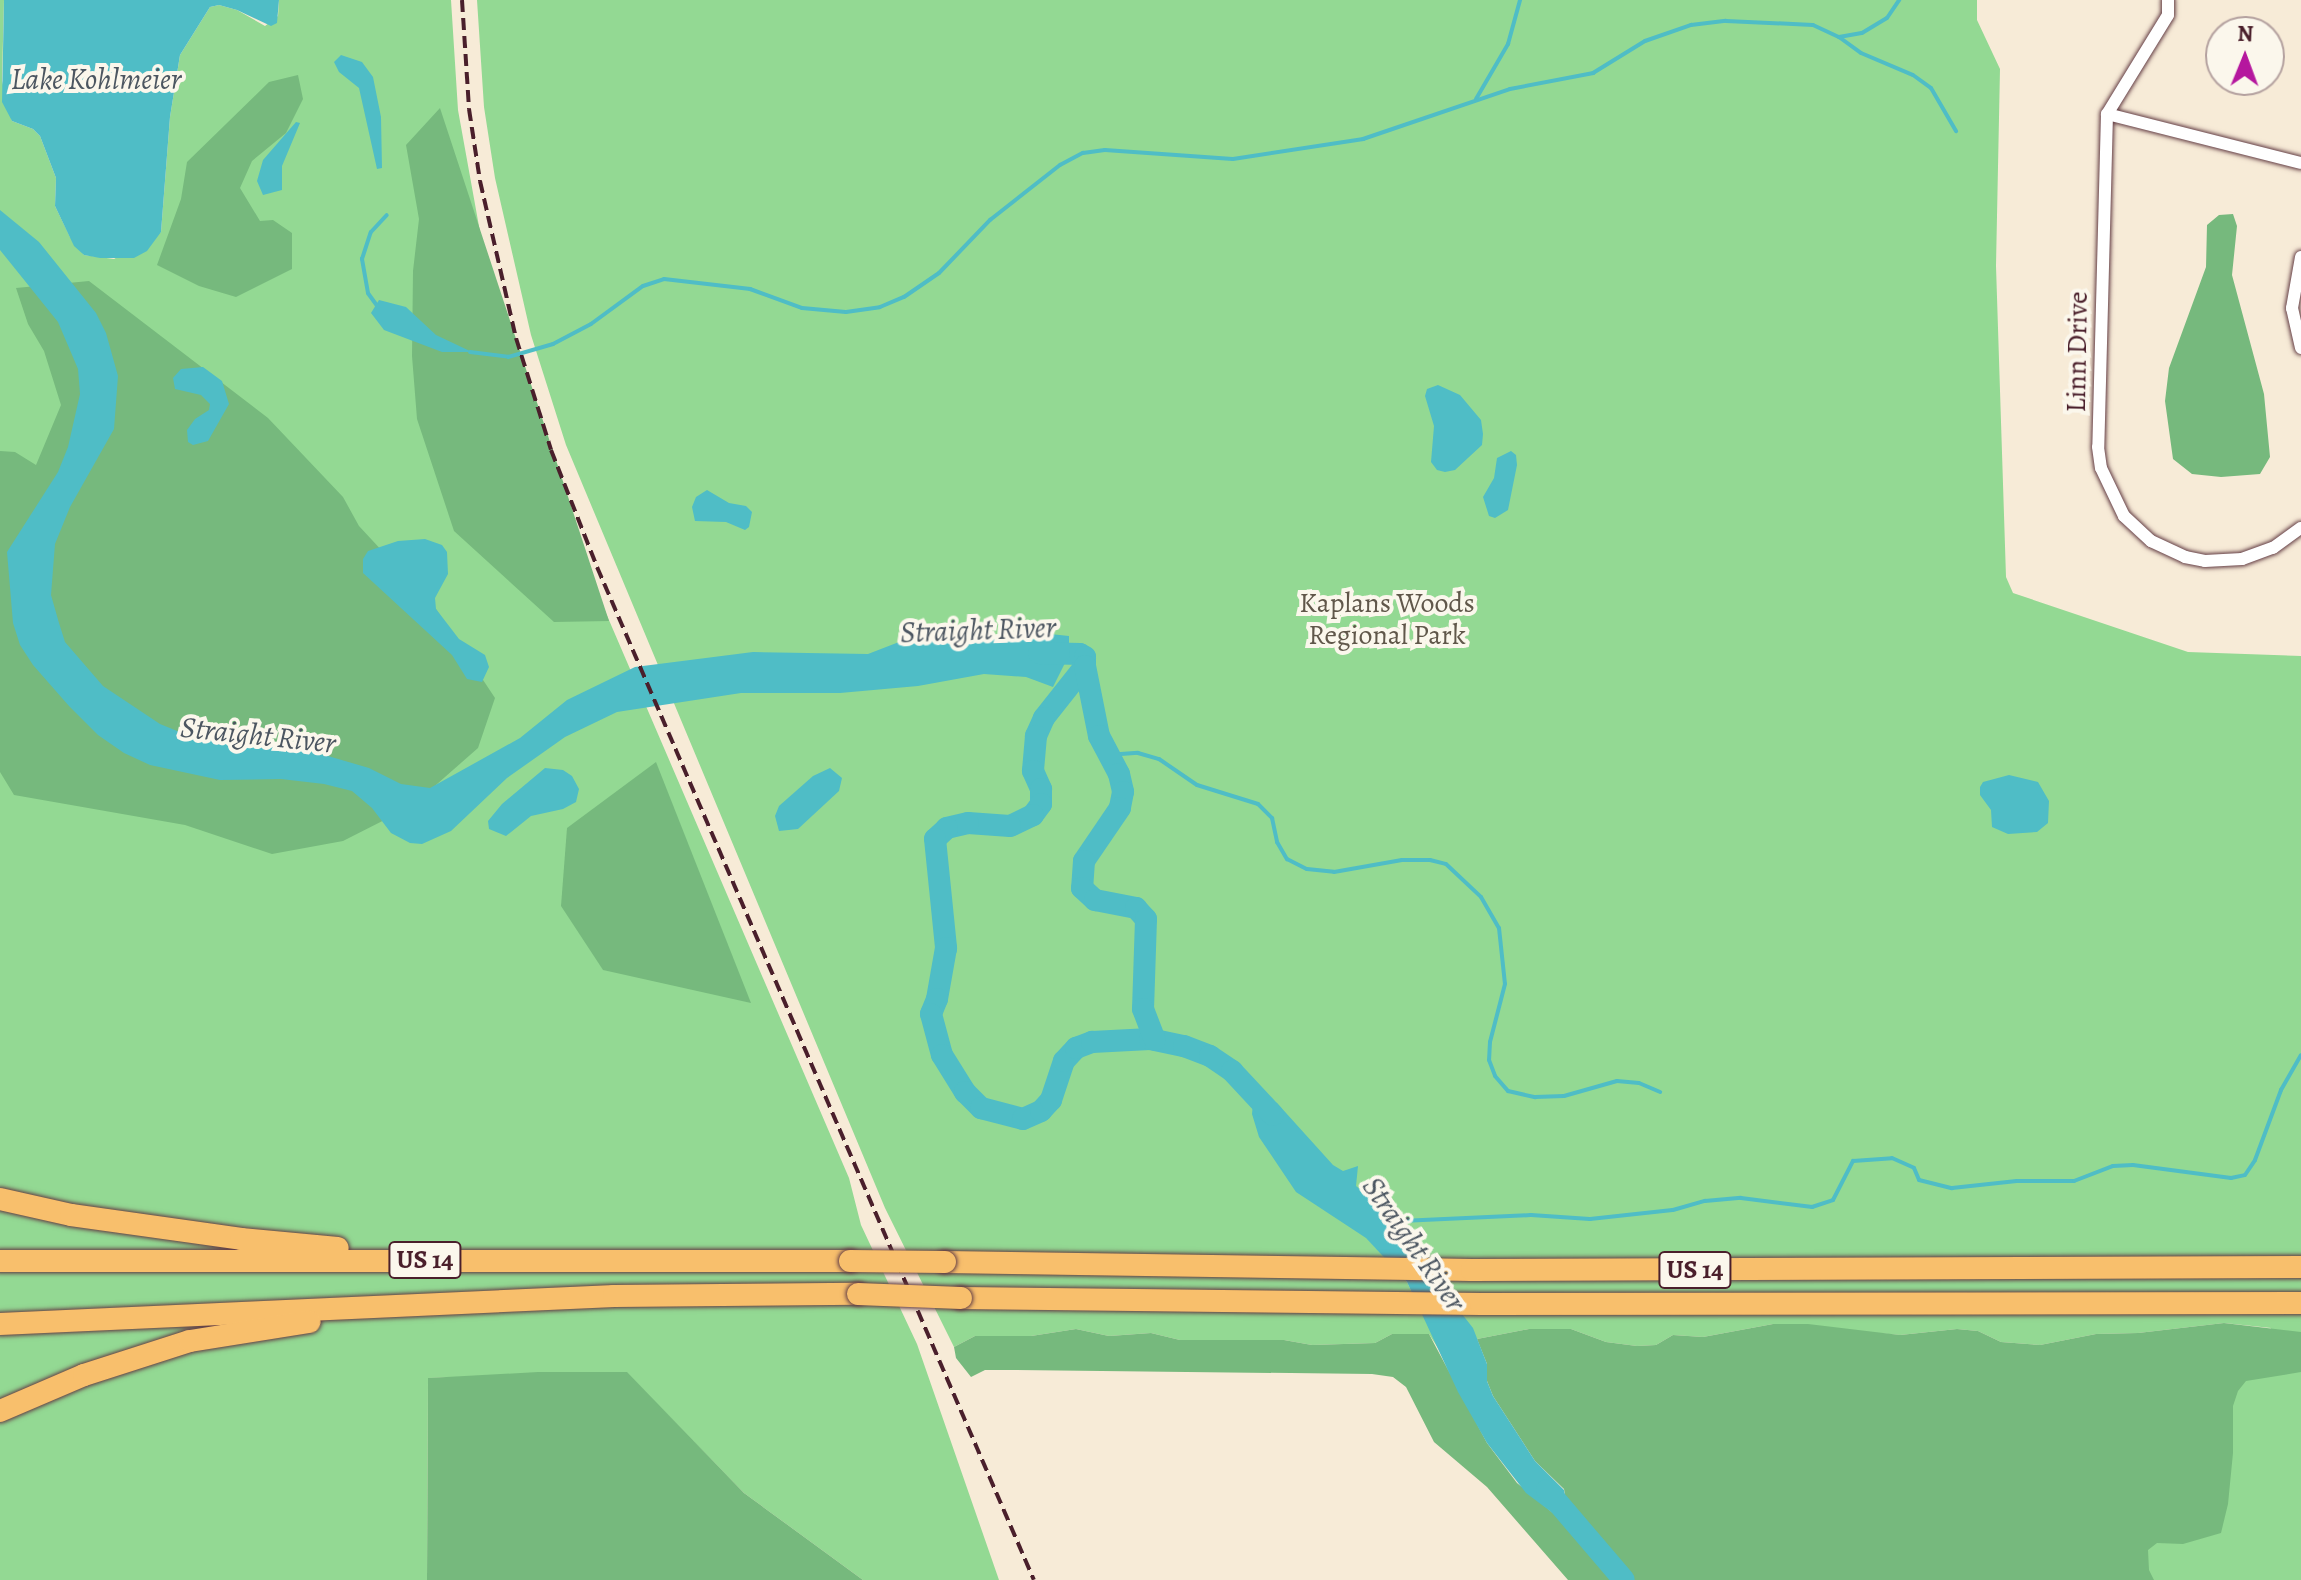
<!DOCTYPE html>
<style>
body{margin:0}
#map{position:relative;width:2301px;height:1580px;overflow:hidden;background:#f7ebd7;font-family:Alegreya,serif}
div>[style]{position:absolute}
.green>*{inset:0;background:#93d993}
.forest>*{inset:0;background:#76b97d}
.water>*{inset:0;background:#4fbdc6}
.stream>*{height:4px;margin:-2px;padding:0 2px;transform-origin:2px;border-radius:2px;background:#4fbdc6}
.river>*{height:22px;margin:-11px;padding:0 11px;transform-origin:11px;border-radius:11px;background:#4fbdc6}
.roads{filter:drop-shadow(0 0 2px #643e45) drop-shadow(0 0 2px #643e45)}
.street>*{height:12px;margin:-6px;padding:0 6px;transform-origin:6px;border-radius:6px;background:#fff}
.highway>*{height:22px;margin:-11px;padding:0 11px;transform-origin:11px;border-radius:11px;background:#f8bf6c}
.rail>*{height:4px;margin-top:-2px;transform-origin:0;background:repeating-linear-gradient(90deg,#4a1f2b 0 12px,transparent 0 18px)}
.bridges{filter:drop-shadow(0 0 2px #643e45) drop-shadow(0 0 2px #643e45)}
.highway-bridge>*{height:22px;margin:-11px;padding:0 11px;transform-origin:11px;border-radius:11px;background:#f8bf6c}
span{translate:-50% -50%;white-space:nowrap;text-align:center;line-height:1.15;-webkit-text-stroke:8px #fbf7ec;paint-order:stroke}
.shield-label span{padding:2px 6px;background:#fbf7ec;border:2px solid;border-radius:6px;-webkit-text-stroke-width:0}
.shield-label{font-size:26px;color:#4a1f2b;font-weight:700}
.street-label{font-size:28px;color:#4a1f2b}
.park-label{font-size:28px;color:#60574a}
.water-label{font-size:30px;color:#4c5661;font-style:italic}
.north{position:absolute;left:2205px;top:16px;width:80px;height:80px;box-sizing:border-box;background:#fbf7ec;border:2px solid #b4a19f;border-radius:50%;rotate:1deg;font-size:22px;font-weight:700;line-height:32px;text-align:center;color:#4a1f2b}
.north::after{content:'';display:block;margin:auto;width:28px;height:36px;background:#b5179e;clip-path:polygon(50% 0,100% 100%,50% 72%,0 100%)}
</style>
<div id="map">
<div class="green">
<div style="clip-path:polygon(0 0,4px 0,2px 81px,12px 121px,33px 129px,40px 136px,56px 178px,55px 206px,70px 237px,84px 255px,114px 259px,161px 232px,170px 117px,180px 55px,210px 7px,219px 5px,237px 10px,265px 26px,278px 16px,279px 0,451px 0,458px 110px,484px 254px,587px 569px,849px 1178px,861px 1225px,917px 1344px,999px 1580px,863px 1580px,744px 1493px,626px 1372px,428px 1378px,427px 1580px,0 1580px)"></div>
<div style="clip-path:polygon(477px 0,1977px 0,1977px 20px,2000px 69px,1996px 266px,2006px 577px,2013px 593px,2188px 652px,2301px 656px,2301px 1580px,2099px 1580px,2271px 1328px,2224px 1323px,2138px 1333px,2096px 1334px,2040px 1345px,2001px 1342px,1978px 1331px,1957px 1329px,1900px 1335px,1773px 1324px,1703px 1337px,1673px 1335px,1656px 1345px,1637px 1346px,1606px 1342px,1571px 1329px,1529px 1329px,1477px 1339px,1412px 1238px,1366px 1237px,1407px 1282px,1443px 1356px,1429px 1334px,1392px 1334px,1375px 1343px,1312px 1345px,1284px 1340px,1180px 1340px,1151px 1333px,1109px 1336px,1076px 1329px,1031px 1336px,975px 1336px,954px 1347px,885px 1208px,566px 445px,531px 335px,495px 178px,484px 107px)"></div>
</div>
<div class="forest">
<div style="clip-path:polygon(298px 75px,303px 99px,286px 133px,252px 161px,240px 188px,260px 221px,273px 220px,292px 233px,292px 269px,236px 297px,199px 286px,157px 265px,181px 199px,187px 162px,269px 82px)"></div>
<div style="clip-path:polygon(440px 108px,609px 621px,554px 622px,454px 531px,417px 419px,412px 356px,413px 271px,419px 219px,406px 145px)"></div>
<div style="clip-path:polygon(2233px 214px,2237px 226px,2232px 275px,2264px 394px,2270px 457px,2260px 474px,2221px 477px,2192px 474px,2173px 459px,2165px 401px,2169px 368px,2206px 267px,2207px 225px,2219px 215px)"></div>
<div style="clip-path:polygon(89px 281px,268px 418px,343px 497px,359px 526px,436px 609px,495px 698px,478px 748px,412px 806px,343px 841px,272px 854px,185px 825px,14px 795px,0 772px,0 451px,15px 452px,36px 465px,61px 405px,44px 351px,28px 324px,16px 288px)"></div>
<div style="clip-path:polygon(656px 762px,751px 1003px,603px 970px,561px 906px,567px 828px)"></div>
<div style="clip-path:polygon(2224px 1323px,2301px 1332px,2301px 1372px,2246px 1381px,2238px 1391px,2233px 1406px,2233px 1453px,2228px 1504px,2221px 1533px,2183px 1544px,2157px 1543px,2148px 1550px,2149px 1570px,2154px 1580px,1568px 1580px,1487px 1487px,1434px 1442px,1406px 1387px,1393px 1377px,1372px 1374px,1011px 1370px,985px 1370px,971px 1377px,956px 1358px,954px 1347px,975px 1336px,1031px 1336px,1076px 1329px,1109px 1336px,1151px 1333px,1180px 1340px,1284px 1340px,1312px 1345px,1375px 1343px,1392px 1334px,1429px 1334px,1487px 1443px,1517px 1483px,1554px 1514px,1569px 1517px,1564px 1489px,1535px 1461px,1493px 1396px,1487px 1381px,1487px 1364px,1477px 1339px,1529px 1329px,1571px 1329px,1606px 1342px,1637px 1346px,1656px 1345px,1673px 1335px,1703px 1337px,1773px 1324px,1808px 1324px,1900px 1335px,1957px 1329px,1978px 1331px,2001px 1342px,2040px 1345px,2096px 1334px,2138px 1333px)"></div>
<div style="clip-path:polygon(538px 1372px,627px 1372px,744px 1493px,863px 1580px,427px 1580px,428px 1378px)"></div>
</div>
<div class="water">
<div style="clip-path:polygon(4px 0,279px 0,277px 23px,271px 26px,237px 10px,219px 5px,210px 7px,180px 55px,170px 117px,161px 232px,147px 251px,134px 258px,100px 258px,84px 255px,74px 246px,55px 206px,56px 178px,40px 136px,33px 129px,12px 121px,2px 102px)"></div>
<div style="clip-path:polygon(341px 55px,362px 62px,373px 77px,381px 117px,382px 168px,377px 169px,359px 88px,339px 72px,334px 62px)"></div>
<div style="clip-path:polygon(296px 122px,300px 123px,282px 166px,282px 190px,263px 195px,257px 181px,263px 160px)"></div>
<div style="clip-path:polygon(0 210px,39px 242px,96px 313px,106px 333px,118px 376px,114px 429px,70px 507px,55px 544px,51px 595px,59px 623px,65px 642px,103px 686px,160px 724px,187px 735px,304px 749px,369px 768px,401px 784px,430px 788px,520px 738px,567px 700px,635px 667px,753px 652px,868px 654px,899px 642px,927px 641px,952px 634px,984px 641px,1031px 632px,1069px 636px,1069px 655px,1053px 687px,1026px 677px,984px 674px,918px 686px,840px 693px,741px 693px,617px 712px,565px 737px,507px 778px,451px 831px,422px 844px,410px 843px,391px 833px,372px 808px,352px 791px,324px 784px,281px 779px,220px 780px,150px 765px,124px 753px,98px 735px,69px 706px,33px 665px,20px 645px,13px 623px,7px 552px,58px 472px,68px 447px,80px 394px,78px 369px,58px 322px,0 250px)"></div>
<div style="clip-path:polygon(379px 300px,406px 307px,436px 335px,472px 352px,442px 352px,384px 330px,371px 313px)"></div>
<div style="clip-path:polygon(203px 367px,222px 381px,229px 404px,208px 441px,193px 445px,188px 442px,187px 430px,195px 419px,209px 410px,210px 404px,201px 395px,175px 389px,173px 378px,181px 369px)"></div>
<div style="clip-path:polygon(1438px 385px,1460px 395px,1481px 420px,1483px 434px,1482px 445px,1455px 470px,1445px 472px,1437px 470px,1431px 462px,1434px 426px,1425px 396px,1427px 389px)"></div>
<div style="clip-path:polygon(1511px 451px,1516px 455px,1517px 465px,1508px 510px,1495px 518px,1489px 516px,1483px 497px,1494px 478px,1497px 458px)"></div>
<div style="clip-path:polygon(707px 490px,729px 503px,746px 506px,752px 512px,749px 527px,745px 530px,726px 522px,695px 521px,692px 507px,696px 497px)"></div>
<div style="clip-path:polygon(425px 539px,442px 545px,447px 552px,448px 574px,435px 598px,436px 609px,459px 639px,485px 655px,489px 667px,482px 682px,467px 679px,452px 655px,363px 573px,363px 559px,368px 551px,398px 541px)"></div>
<div style="clip-path:polygon(545px 768px,563px 770px,572px 776px,579px 789px,576px 802px,563px 809px,531px 816px,506px 836px,489px 829px,488px 821px,502px 804px)"></div>
<div style="clip-path:polygon(830px 768px,842px 778px,839px 791px,798px 829px,779px 831px,775px 816px,779px 806px,813px 776px)"></div>
<div style="clip-path:polygon(2009px 775px,2038px 782px,2049px 801px,2048px 823px,2037px 832px,2008px 834px,1992px 827px,1991px 810px,1980px 795px,1980px 787px,1983px 782px)"></div>
<div style="clip-path:polygon(1254px 1092px,1277px 1103px,1333px 1165px,1343px 1171px,1358px 1166px,1356px 1186px,1401px 1221px,1447px 1295px,1473px 1328px,1487px 1364px,1487px 1381px,1493px 1396px,1535px 1461px,1564px 1490px,1569px 1518px,1554px 1514px,1526px 1493px,1487px 1443px,1458px 1392px,1407px 1282px,1366px 1238px,1296px 1192px,1259px 1137px,1252px 1114px)"></div>
</div>
<div class="stream">
<div style="left:1839px;top:37px;width:23px;rotate:-10deg"></div>
<div style="left:1862px;top:33px;width:29px;rotate:-31deg"></div>
<div style="left:1887px;top:18px;width:22px;rotate:-56deg"></div>
<div style="left:1476px;top:99px;width:64px;rotate:-59.8deg"></div>
<div style="left:1508px;top:44px;width:46px;rotate:-74.7deg"></div>
<div style="left:378px;top:307px;width:17px;rotate:-126deg"></div>
<div style="left:368px;top:293px;width:35px;rotate:-100deg"></div>
<div style="left:362px;top:259px;width:28px;rotate:-72deg"></div>
<div style="left:371px;top:232px;width:23px;rotate:-47deg"></div>
<div style="left:470px;top:352px;width:38px;rotate:7deg"></div>
<div style="left:508px;top:357px;width:47px;rotate:-16.1deg"></div>
<div style="left:553px;top:344px;width:43px;rotate:-27.8deg"></div>
<div style="left:591px;top:324px;width:64px;rotate:-36.2deg"></div>
<div style="left:643px;top:286px;width:22px;rotate:-18deg"></div>
<div style="left:664px;top:279px;width:87px;rotate:6.6deg"></div>
<div style="left:750px;top:289px;width:55px;rotate:20.1deg"></div>
<div style="left:802px;top:308px;width:44px;rotate:5.2deg"></div>
<div style="left:846px;top:312px;width:34px;rotate:-8deg"></div>
<div style="left:880px;top:307px;width:26px;rotate:-23deg"></div>
<div style="left:904px;top:297px;width:42px;rotate:-34.4deg"></div>
<div style="left:939px;top:273px;width:74px;rotate:-46.1deg"></div>
<div style="left:990px;top:220px;width:89px;rotate:-38.2deg"></div>
<div style="left:1060px;top:165px;width:26px;rotate:-28deg"></div>
<div style="left:1083px;top:153px;width:22px;rotate:-8deg"></div>
<div style="left:1105px;top:150px;width:128px;rotate:4deg"></div>
<div style="left:1233px;top:159px;width:132px;rotate:-8.7deg"></div>
<div style="left:1363px;top:139px;width:155px;rotate:-18.8deg"></div>
<div style="left:1510px;top:89px;width:85px;rotate:-10.9deg"></div>
<div style="left:1593px;top:73px;width:61px;rotate:-31.6deg"></div>
<div style="left:1645px;top:41px;width:49px;rotate:-19.2deg"></div>
<div style="left:1691px;top:25px;width:35px;rotate:-7deg"></div>
<div style="left:1726px;top:21px;width:87px;rotate:2.6deg"></div>
<div style="left:1813px;top:25px;width:29px;rotate:25deg"></div>
<div style="left:1839px;top:37px;width:27px;rotate:36deg"></div>
<div style="left:1861px;top:53px;width:56px;rotate:22.9deg"></div>
<div style="left:1913px;top:75px;width:22px;rotate:36deg"></div>
<div style="left:1931px;top:88px;width:50px;rotate:59.8deg"></div>
<div style="left:1107px;top:755px;width:31px;rotate:-4deg"></div>
<div style="left:1138px;top:753px;width:22px;rotate:16deg"></div>
<div style="left:1159px;top:759px;width:46px;rotate:34.4deg"></div>
<div style="left:1197px;top:785px;width:64px;rotate:17.3deg"></div>
<div style="left:1258px;top:804px;width:20px;rotate:45deg"></div>
<div style="left:1272px;top:818px;width:25px;rotate:78deg"></div>
<div style="left:1277px;top:842px;width:20px;rotate:60deg"></div>
<div style="left:1287px;top:859px;width:22px;rotate:27deg"></div>
<div style="left:1307px;top:869px;width:27px;rotate:6deg"></div>
<div style="left:1334px;top:872px;width:69px;rotate:-10deg"></div>
<div style="left:1402px;top:860px;width:28px"></div>
<div style="left:1430px;top:860px;width:16px;rotate:14deg"></div>
<div style="left:1446px;top:864px;width:48px;rotate:43.3deg"></div>
<div style="left:1481px;top:897px;width:36px;rotate:60deg"></div>
<div style="left:1499px;top:928px;width:56px;rotate:83.9deg"></div>
<div style="left:1505px;top:984px;width:60px;rotate:104.5deg"></div>
<div style="left:1490px;top:1042px;width:18px;rotate:93deg"></div>
<div style="left:1489px;top:1060px;width:17px;rotate:69deg"></div>
<div style="left:1495px;top:1076px;width:20px;rotate:49deg"></div>
<div style="left:1508px;top:1091px;width:28px;rotate:13deg"></div>
<div style="left:1535px;top:1097px;width:29px;rotate:-2deg"></div>
<div style="left:1564px;top:1096px;width:55px;rotate:-15.8deg"></div>
<div style="left:1617px;top:1081px;width:22px;rotate:5deg"></div>
<div style="left:1639px;top:1083px;width:23px;rotate:23deg"></div>
<div style="left:1401px;top:1221px;width:130px;rotate:-2.6deg"></div>
<div style="left:1531px;top:1215px;width:59px;rotate:3.9deg"></div>
<div style="left:1590px;top:1219px;width:83px;rotate:-6.2deg"></div>
<div style="left:1673px;top:1210px;width:33px;rotate:-16deg"></div>
<div style="left:1705px;top:1201px;width:36px;rotate:-5deg"></div>
<div style="left:1741px;top:1198px;width:72px;rotate:7.2deg"></div>
<div style="left:1812px;top:1207px;width:22px;rotate:-18deg"></div>
<div style="left:1833px;top:1200px;width:44px;rotate:-62.9deg"></div>
<div style="left:1853px;top:1161px;width:39px;rotate:-4deg"></div>
<div style="left:1892px;top:1158px;width:24px;rotate:24deg"></div>
<div style="left:1914px;top:1168px;width:13px;rotate:67deg"></div>
<div style="left:1919px;top:1180px;width:34px;rotate:14deg"></div>
<div style="left:1952px;top:1188px;width:65px;rotate:-6.1deg"></div>
<div style="left:2017px;top:1181px;width:57px"></div>
<div style="left:2074px;top:1181px;width:42px;rotate:-21deg"></div>
<div style="left:2113px;top:1166px;width:20px;rotate:-3deg"></div>
<div style="left:2133px;top:1165px;width:99px;rotate:7.6deg"></div>
<div style="left:2231px;top:1178px;width:14px;rotate:-12deg"></div>
<div style="left:2245px;top:1175px;width:18px;rotate:-56deg"></div>
<div style="left:2255px;top:1160px;width:75px;rotate:-69.6deg"></div>
<div style="left:2281px;top:1090px;width:40px;rotate:-60.3deg"></div>
</div>
<div class="river">
<div style="left:1039px;top:653px;width:41px;rotate:1.4deg"></div>
<div style="left:1080px;top:654px;width:6px;rotate:31deg"></div>
<div style="left:1085px;top:657px;width:9px;rotate:90deg"></div>
<div style="left:1085px;top:666px;width:66px;rotate:128.3deg"></div>
<div style="left:1044px;top:718px;width:20px;rotate:114deg"></div>
<div style="left:1036px;top:736px;width:35px;rotate:95deg"></div>
<div style="left:1033px;top:771px;width:20px;rotate:66deg"></div>
<div style="left:1041px;top:789px;width:15px;rotate:90deg"></div>
<div style="left:1041px;top:804px;width:14px;rotate:126deg"></div>
<div style="left:1033px;top:815px;width:25px;rotate:154deg"></div>
<div style="left:1010px;top:826px;width:42px;rotate:-175.9deg"></div>
<div style="left:968px;top:823px;width:22px;rotate:167deg"></div>
<div style="left:947px;top:828px;width:16px;rotate:137deg"></div>
<div style="left:935px;top:839px;width:110px;rotate:84.2deg"></div>
<div style="left:946px;top:948px;width:52px;rotate:100deg"></div>
<div style="left:937px;top:999px;width:16px;rotate:112deg"></div>
<div style="left:931px;top:1014px;width:42px;rotate:75deg"></div>
<div style="left:942px;top:1055px;width:44px;rotate:58.1deg"></div>
<div style="left:965px;top:1092px;width:23px;rotate:45deg"></div>
<div style="left:981px;top:1108px;width:43px;rotate:14.7deg"></div>
<div style="left:1023px;top:1119px;width:20px;rotate:-24deg"></div>
<div style="left:1041px;top:1111px;width:15px;rotate:-48deg"></div>
<div style="left:1051px;top:1100px;width:41px;rotate:-71.6deg"></div>
<div style="left:1064px;top:1061px;width:18px;rotate:-47deg"></div>
<div style="left:1076px;top:1048px;width:17px;rotate:-21deg"></div>
<div style="left:1092px;top:1042px;width:58px;rotate:-3deg"></div>
<div style="left:1150px;top:1039px;width:35px;rotate:12deg"></div>
<div style="left:1184px;top:1046px;width:28px;rotate:21deg"></div>
<div style="left:1210px;top:1056px;width:27px;rotate:34deg"></div>
<div style="left:1232px;top:1071px;width:60px;rotate:47deg"></div>
<div style="left:1085px;top:666px;width:71px;rotate:78.7deg"></div>
<div style="left:1099px;top:736px;width:43px;rotate:62.2deg"></div>
<div style="left:1119px;top:774px;width:18px;rotate:77deg"></div>
<div style="left:1123px;top:792px;width:16px;rotate:101deg"></div>
<div style="left:1120px;top:808px;width:64px;rotate:124.2deg"></div>
<div style="left:1084px;top:861px;width:27px;rotate:94deg"></div>
<div style="left:1082px;top:888px;width:18px;rotate:43deg"></div>
<div style="left:1095px;top:900px;width:42px;rotate:11deg"></div>
<div style="left:1136px;top:908px;width:15px;rotate:48deg"></div>
<div style="left:1146px;top:919px;width:90px;rotate:91.9deg"></div>
<div style="left:1143px;top:1009px;width:33px;rotate:69deg"></div>
<div style="left:1547px;top:1490px;width:118px;rotate:49.5deg"></div>
</div>
<div class="roads">
<div class="street">
<div style="left:2168px;top:0;width:15px;rotate:90deg"></div>
<div style="left:2168px;top:15px;width:116px;rotate:121.6deg"></div>
<div style="left:2107px;top:114px;width:333px;rotate:91.5deg"></div>
<div style="left:2098px;top:447px;width:21px;rotate:82deg"></div>
<div style="left:2101px;top:468px;width:53px;rotate:64.4deg"></div>
<div style="left:2124px;top:516px;width:37px;rotate:43deg"></div>
<div style="left:2151px;top:541px;width:38px;rotate:25deg"></div>
<div style="left:2185px;top:557px;width:20px;rotate:11deg"></div>
<div style="left:2205px;top:561px;width:37px;rotate:-3deg"></div>
<div style="left:2242px;top:559px;width:33px;rotate:-20deg"></div>
<div style="left:2273px;top:548px;width:34px;rotate:-36deg"></div>
<div style="left:2107px;top:114px;width:200px;rotate:14.2deg"></div>
<div style="left:2301px;top:257px;width:52px;rotate:100deg"></div>
<div style="left:2292px;top:308px;width:41px;rotate:77.3deg"></div>
</div>
<div class="highway">
<div style="left:0;top:1199px;width:73px;rotate:12.7deg"></div>
<div style="left:71px;top:1215px;width:172px;rotate:8deg"></div>
<div style="left:241px;top:1239px;width:97px;rotate:5.3deg"></div>
<div style="left:0;top:1261px;width:850px"></div>
<div style="left:945px;top:1262px;width:527px;rotate:0.87deg"></div>
<div style="left:1472px;top:1270px;width:829px;rotate:-0.21deg"></div>
<div style="left:961px;top:1298px;width:520px;rotate:0.66deg"></div>
<div style="left:1481px;top:1304px;width:820px;rotate:-0.07deg"></div>
<div style="left:0;top:1324px;width:615px;rotate:-2.61deg"></div>
<div style="left:614px;top:1296px;width:244px;rotate:-0.5deg"></div>
<div style="left:0;top:1411px;width:91px;rotate:-23.2deg"></div>
<div style="left:84px;top:1375px;width:111px;rotate:-17.8deg"></div>
<div style="left:190px;top:1341px;width:121px;rotate:-9.1deg"></div>
</div>
</div>
<div class="rail">
<div style="left:462px;top:0;width:109px;rotate:86.3deg"></div>
<div style="left:469px;top:109px;width:73px;rotate:81.3deg"></div>
<div style="left:480px;top:181px;width:161px;rotate:77.1deg"></div>
<div style="left:516px;top:338px;width:117px;rotate:72.6deg"></div>
<div style="left:551px;top:450px;width:126px;rotate:68.5deg"></div>
<div style="left:597px;top:567px;width:1103px;rotate:66.67deg"></div>
</div>
<div class="bridges">
<div class="highway-bridge">
<div style="left:850px;top:1261px;width:95px;rotate:0.6deg"></div>
<div style="left:858px;top:1294px;width:103px;rotate:2.2deg"></div>
</div>
</div>
<div class="shield-label">
<span style="left:425px;top:1260px">US 14</span>
<span style="left:1695px;top:1270px">US 14</span>
</div>
<div class="street-label">
<span style="left:2077px;top:352px;rotate:-89deg">Linn Drive</span>
</div>
<div class="park-label">
<span style="left:1387px;top:619px">Kaplans Woods<br>Regional Park</span>
</div>
<div class="water-label">
<span style="left:96px;top:79px">Lake Kohlmeier</span>
<span style="left:978px;top:630px;rotate:-2deg">Straight River</span>
<span style="left:258px;top:735px;rotate:6deg">Straight River</span>
<span style="left:1414px;top:1244px;rotate:55deg">Straight River</span>
</div>
<div class="north">N</div>
</div>
